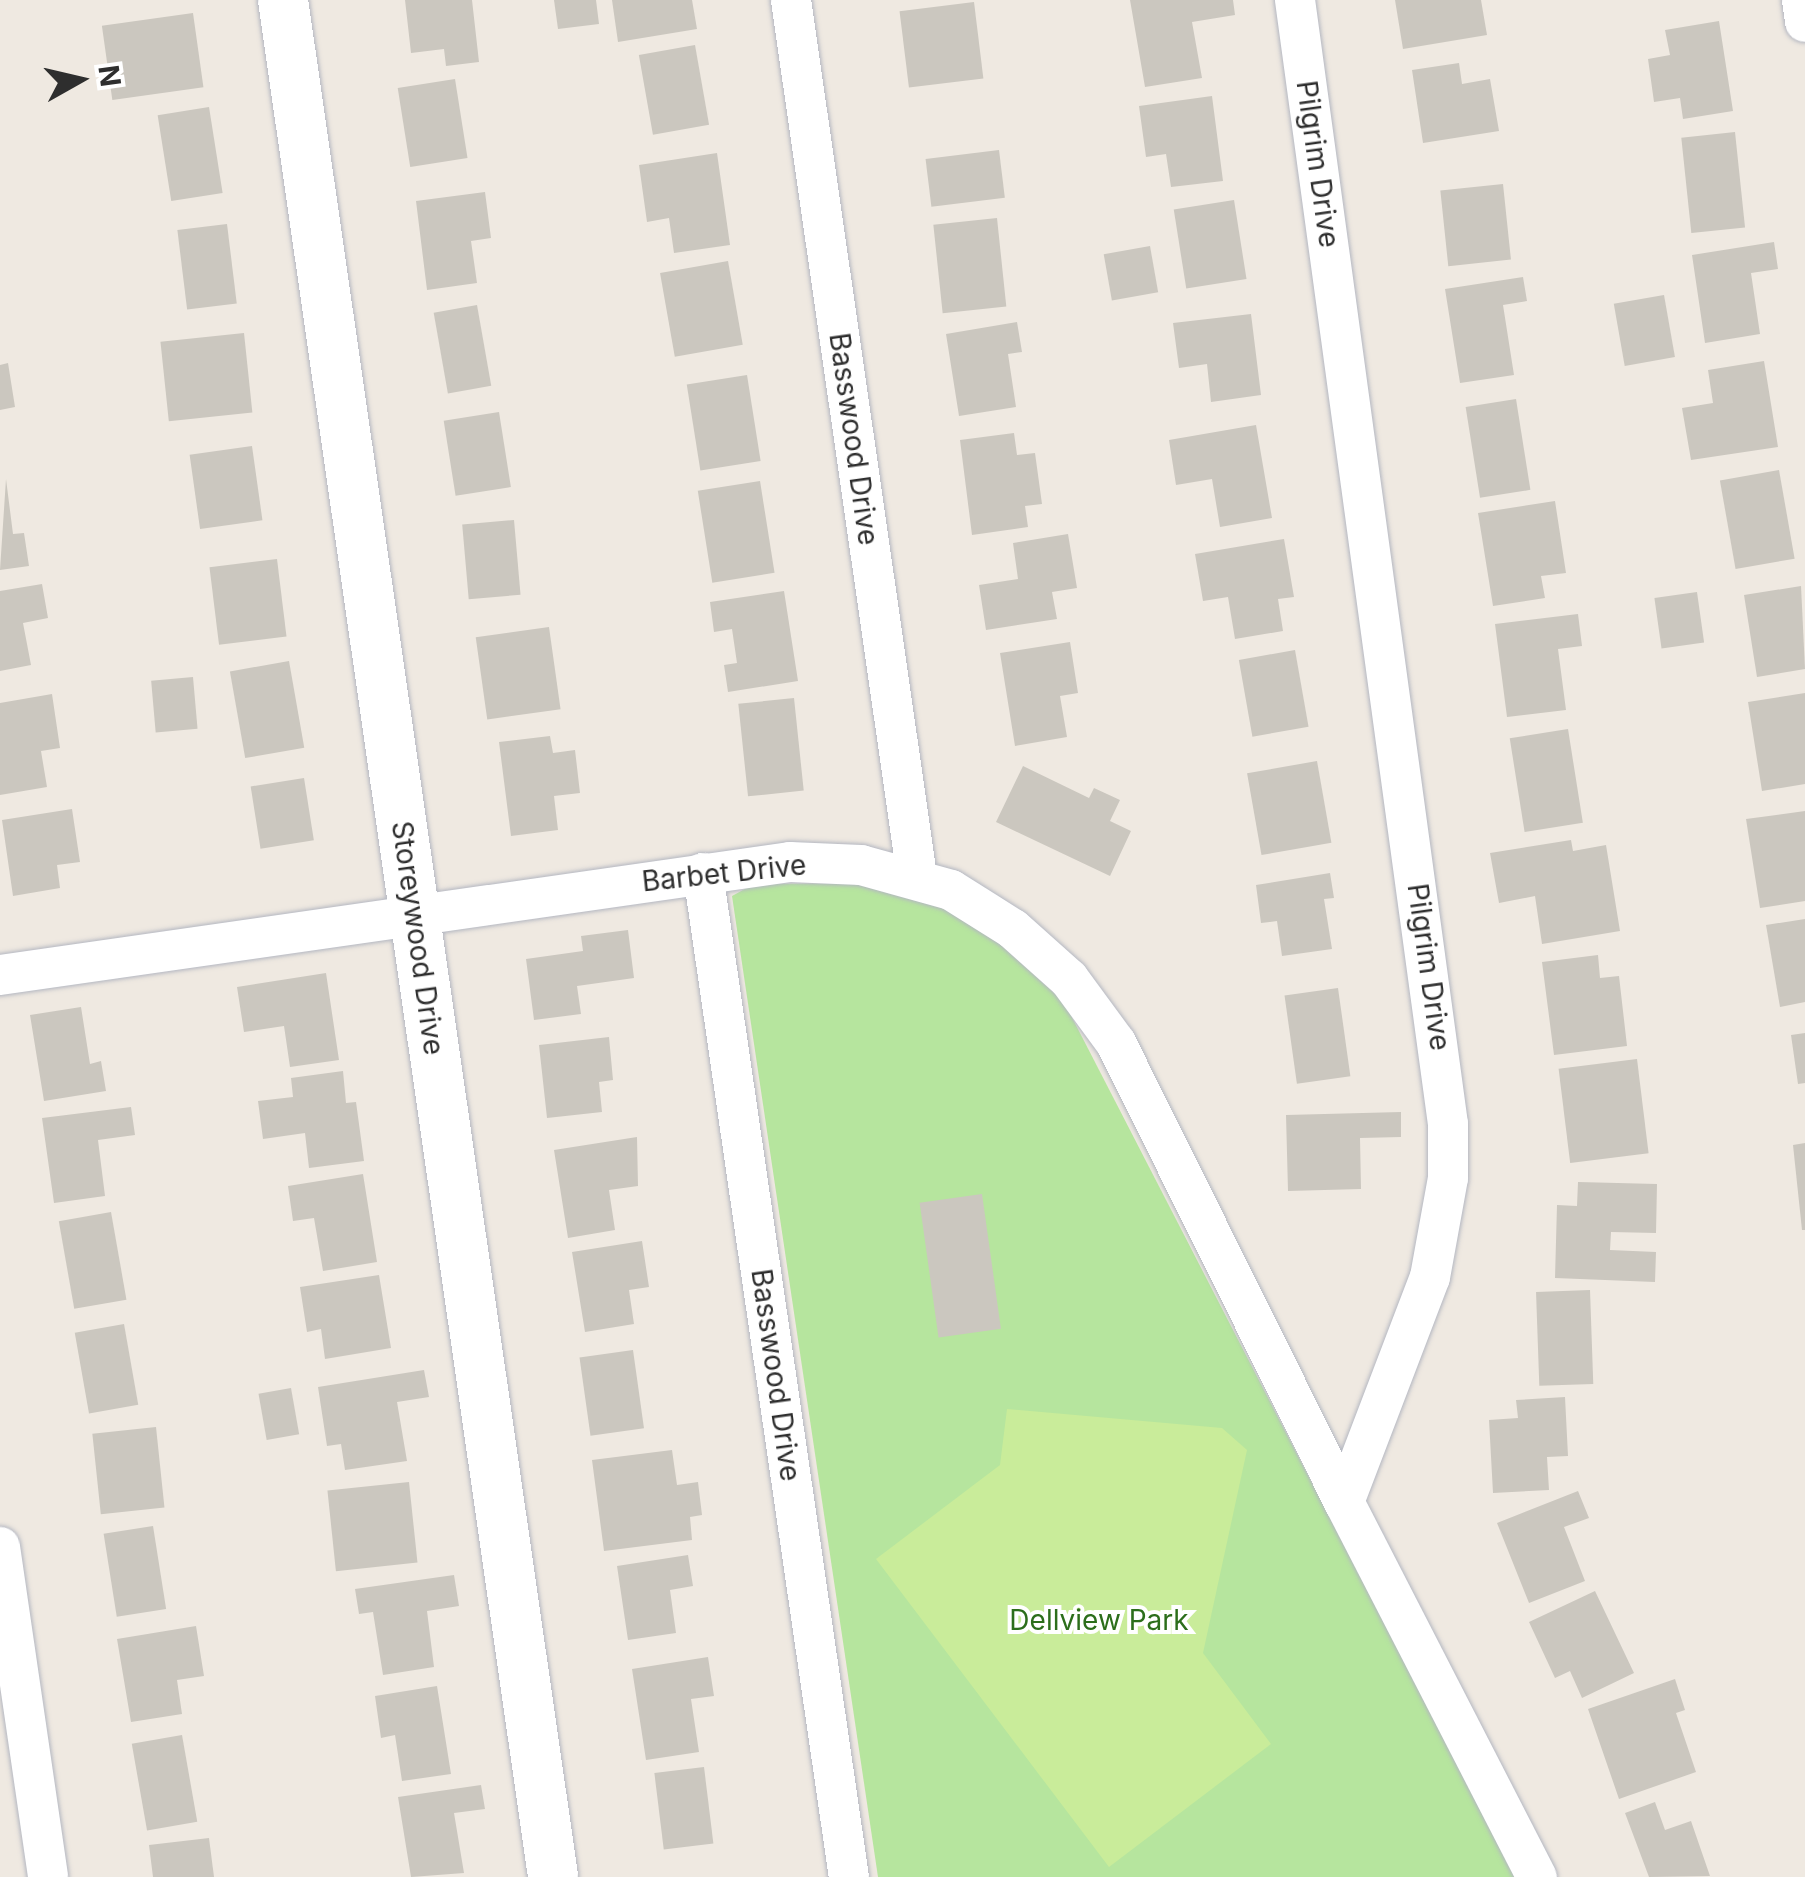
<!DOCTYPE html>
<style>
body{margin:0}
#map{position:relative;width:1805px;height:1877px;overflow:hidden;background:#efe9e1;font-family:Inter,sans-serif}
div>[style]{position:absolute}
.green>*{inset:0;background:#b6e59e}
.pitch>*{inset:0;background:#c9ec9a}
.building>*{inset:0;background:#cbc7bf;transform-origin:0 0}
.roads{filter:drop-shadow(0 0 2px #b4b7c1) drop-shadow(0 0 2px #b4b7c1)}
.minor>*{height:40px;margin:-20px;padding:0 20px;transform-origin:20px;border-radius:20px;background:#fff}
.tertiary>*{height:50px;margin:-25px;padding:0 25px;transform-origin:25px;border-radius:25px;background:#fff}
span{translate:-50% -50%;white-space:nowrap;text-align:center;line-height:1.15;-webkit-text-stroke:8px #fff;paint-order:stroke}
.street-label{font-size:28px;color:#2e2e2e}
.park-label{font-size:28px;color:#2c6e1b}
.north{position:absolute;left:30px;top:30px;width:100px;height:100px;-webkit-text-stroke:8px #fff;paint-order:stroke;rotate:82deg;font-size:28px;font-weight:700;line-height:40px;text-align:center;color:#2e2e2e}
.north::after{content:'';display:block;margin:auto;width:35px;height:45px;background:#2e2e2e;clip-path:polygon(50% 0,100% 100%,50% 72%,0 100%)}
</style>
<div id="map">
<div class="green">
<div style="clip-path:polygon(859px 883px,921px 897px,975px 922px,1064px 1002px,1515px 1877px,878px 1877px,732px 896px,754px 884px)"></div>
</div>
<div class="pitch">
<div style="clip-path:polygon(1007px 1409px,1222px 1428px,1247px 1450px,1203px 1653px,1271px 1744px,1109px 1867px,876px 1559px,1000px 1465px)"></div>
</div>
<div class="building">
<div style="clip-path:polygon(405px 0,472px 0,479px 62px,446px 66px,444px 49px,411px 53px)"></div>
<div style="clip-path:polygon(554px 0,596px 0,599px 24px,558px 29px)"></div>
<div style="clip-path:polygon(612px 0,692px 0,697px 29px,618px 42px)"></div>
<div style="clip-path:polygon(1130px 0,1233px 0,1235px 15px,1192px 22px,1202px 78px,1145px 87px)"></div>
<div style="clip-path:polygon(1395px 0,1481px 0,1487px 35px,1403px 49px)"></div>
<div style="left:974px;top:2px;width:77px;height:75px;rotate:83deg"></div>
<div style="left:193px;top:13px;width:75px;height:92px;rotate:82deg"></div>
<div style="clip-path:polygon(1719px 21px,1733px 111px,1683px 119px,1680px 98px,1654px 102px,1648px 59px,1670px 55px,1665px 30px)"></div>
<div style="left:695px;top:45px;width:81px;height:57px;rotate:80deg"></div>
<div style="clip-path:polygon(1459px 63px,1462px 84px,1490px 79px,1499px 131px,1423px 143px,1412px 70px)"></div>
<div style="left:455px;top:79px;width:80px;height:58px;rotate:81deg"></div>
<div style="clip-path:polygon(1212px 96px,1223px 181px,1171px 187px,1166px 154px,1146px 157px,1139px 106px)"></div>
<div style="left:209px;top:107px;width:87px;height:52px;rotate:81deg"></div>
<div style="left:1735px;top:132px;width:96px;height:54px;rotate:84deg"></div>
<div style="left:999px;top:150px;width:48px;height:74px;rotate:83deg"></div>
<div style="clip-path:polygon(717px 153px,730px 245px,674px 253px,669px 218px,647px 222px,639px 165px)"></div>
<div style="left:1503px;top:184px;width:76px;height:63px;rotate:84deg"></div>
<div style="clip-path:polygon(485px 192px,491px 238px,471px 241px,477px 283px,427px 290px,416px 201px)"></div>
<div style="left:1234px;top:200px;width:80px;height:61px;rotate:81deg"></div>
<div style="left:997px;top:218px;width:89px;height:64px;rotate:84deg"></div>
<div style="left:227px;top:224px;width:80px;height:50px;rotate:83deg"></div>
<div style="clip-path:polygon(1774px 242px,1778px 269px,1751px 273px,1760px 334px,1705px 343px,1692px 255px)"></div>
<div style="left:1150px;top:246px;width:47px;height:47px;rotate:80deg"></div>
<div style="left:728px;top:261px;width:85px;height:69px;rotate:80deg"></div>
<div style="clip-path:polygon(1523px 277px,1527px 301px,1503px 305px,1514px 375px,1460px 383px,1445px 289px)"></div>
<div style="left:1664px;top:295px;width:63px;height:51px;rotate:80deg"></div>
<div style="left:477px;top:305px;width:82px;height:44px;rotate:80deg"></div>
<div style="clip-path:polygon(1251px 314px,1261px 395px,1211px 402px,1207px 364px,1179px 368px,1173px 323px)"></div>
<div style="clip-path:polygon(1017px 322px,1022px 352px,1008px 354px,1016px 407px,959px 416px,946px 334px)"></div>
<div style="left:244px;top:333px;width:80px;height:84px;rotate:84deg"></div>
<div style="clip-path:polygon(1764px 361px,1778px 447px,1691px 460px,1682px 408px,1713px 403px,1708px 370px)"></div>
<div style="clip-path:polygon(8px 363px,15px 407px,0 410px,0 365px)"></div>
<div style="left:747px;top:375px;width:87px;height:61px;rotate:81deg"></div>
<div style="left:1516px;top:399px;width:92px;height:51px;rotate:81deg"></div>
<div style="left:499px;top:412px;width:76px;height:56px;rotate:81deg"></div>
<div style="clip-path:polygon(1256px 425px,1272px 518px,1220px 527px,1212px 479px,1176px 485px,1169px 440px)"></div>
<div style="clip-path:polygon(1014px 433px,1017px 455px,1035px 453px,1042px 504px,1025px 506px,1028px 527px,972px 535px,960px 440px)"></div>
<div style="left:252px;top:446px;width:75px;height:63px;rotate:82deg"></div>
<div style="left:1779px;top:470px;width:90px;height:60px;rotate:80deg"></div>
<div style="clip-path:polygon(6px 479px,13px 534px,24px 533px,29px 566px,0 570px)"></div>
<div style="left:760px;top:481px;width:93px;height:63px;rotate:81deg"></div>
<div style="clip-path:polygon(1555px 501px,1566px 573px,1541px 576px,1545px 598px,1493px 606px,1478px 513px)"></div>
<div style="left:514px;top:520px;width:75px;height:52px;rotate:85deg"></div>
<div style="clip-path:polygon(1068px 534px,1077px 588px,1052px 592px,1057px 619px,986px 630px,979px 585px,1018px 579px,1013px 543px)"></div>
<div style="clip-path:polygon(1284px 539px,1294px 597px,1278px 599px,1283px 631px,1235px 639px,1228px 597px,1203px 601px,1195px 554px)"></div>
<div style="left:277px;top:559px;width:78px;height:68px;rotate:83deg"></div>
<div style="clip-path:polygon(42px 584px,48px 618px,23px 623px,31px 665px,0 671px,0 591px)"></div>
<div style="clip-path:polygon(1801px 586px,1805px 669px,1757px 677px,1744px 595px)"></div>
<div style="clip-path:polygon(784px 591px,798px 681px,728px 692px,724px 665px,737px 663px,732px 629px,714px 632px,710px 602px)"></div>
<div style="left:1697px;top:592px;width:51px;height:43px;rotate:82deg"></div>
<div style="clip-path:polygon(1578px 614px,1582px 646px,1558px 649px,1566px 710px,1507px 717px,1495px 624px)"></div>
<div style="left:549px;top:627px;width:83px;height:74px;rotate:82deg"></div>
<div style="clip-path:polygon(1070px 642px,1078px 693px,1060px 696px,1067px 737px,1015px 746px,1000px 653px)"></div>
<div style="left:1295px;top:650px;width:78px;height:57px;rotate:80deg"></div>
<div style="left:289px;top:661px;width:88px;height:60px;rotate:80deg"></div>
<div style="left:193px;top:677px;width:52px;height:42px;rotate:85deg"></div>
<div style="clip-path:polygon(1805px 693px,1805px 784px,1762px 791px,1748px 702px)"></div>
<div style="clip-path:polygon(52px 694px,60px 748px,41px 751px,47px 787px,0 795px,0 703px)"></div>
<div style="left:794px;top:698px;width:93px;height:56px;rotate:84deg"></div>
<div style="left:1568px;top:729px;width:95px;height:59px;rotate:81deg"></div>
<div style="clip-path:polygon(550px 736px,553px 753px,575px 750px,580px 793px,554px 796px,558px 830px,511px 836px,499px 742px)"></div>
<div style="left:1317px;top:761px;width:83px;height:71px;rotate:80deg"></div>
<div style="clip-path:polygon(1023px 766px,1089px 798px,1094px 788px,1120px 800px,1110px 821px,1131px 831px,1110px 876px,996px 822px)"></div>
<div style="left:304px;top:778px;width:63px;height:54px;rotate:81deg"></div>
<div style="clip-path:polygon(72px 809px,80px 862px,57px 865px,60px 888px,13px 896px,2px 820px)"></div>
<div style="clip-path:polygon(1805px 811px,1805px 901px,1760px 908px,1746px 819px)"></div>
<div style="clip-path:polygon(1571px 840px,1573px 851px,1606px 845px,1620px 931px,1542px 944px,1535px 896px,1499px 903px,1490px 853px)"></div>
<div style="clip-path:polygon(1330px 873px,1334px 898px,1324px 899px,1332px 949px,1282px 956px,1277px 921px,1261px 923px,1256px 885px)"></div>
<div style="clip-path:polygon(1805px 919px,1805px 1002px,1780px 1007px,1766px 925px)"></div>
<div style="clip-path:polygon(628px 930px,634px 978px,577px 986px,581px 1014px,534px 1020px,526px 959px,583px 951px,581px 936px)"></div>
<div style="clip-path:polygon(1598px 955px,1600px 978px,1619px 976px,1627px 1046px,1554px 1055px,1542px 962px)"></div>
<div style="clip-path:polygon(326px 973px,339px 1060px,290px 1067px,284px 1026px,244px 1032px,237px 987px)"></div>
<div style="left:1338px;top:988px;width:89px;height:54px;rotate:82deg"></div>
<div style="clip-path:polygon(81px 1007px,90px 1064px,101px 1061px,106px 1091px,44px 1101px,30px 1015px)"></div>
<div style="clip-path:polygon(1805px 1033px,1805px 1083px,1798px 1084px,1791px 1035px)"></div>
<div style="clip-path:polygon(609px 1037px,613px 1080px,599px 1082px,602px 1112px,547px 1118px,539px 1045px)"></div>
<div style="left:1637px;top:1059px;width:95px;height:79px;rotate:83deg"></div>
<div style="clip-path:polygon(343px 1071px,346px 1103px,356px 1102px,364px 1161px,309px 1168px,305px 1133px,263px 1139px,258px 1101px,293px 1097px,291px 1078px)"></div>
<div style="clip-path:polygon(131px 1107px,135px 1135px,98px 1140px,105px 1196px,54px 1203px,42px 1118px)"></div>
<div style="clip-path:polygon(1401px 1112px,1401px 1137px,1360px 1138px,1361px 1189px,1288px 1191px,1286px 1115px)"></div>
<div style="clip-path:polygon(637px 1137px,638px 1186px,609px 1190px,615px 1230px,568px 1238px,554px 1150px)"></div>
<div style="clip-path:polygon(1805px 1143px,1805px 1230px,1802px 1230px,1793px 1145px)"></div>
<div style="clip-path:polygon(363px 1174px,377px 1262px,323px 1271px,314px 1218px,293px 1221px,288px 1186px)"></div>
<div style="clip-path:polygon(1578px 1182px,1657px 1184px,1656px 1233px,1611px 1232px,1610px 1250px,1656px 1252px,1655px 1282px,1555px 1278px,1557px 1205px,1577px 1206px)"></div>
<div style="left:982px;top:1194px;width:136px;height:63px;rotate:82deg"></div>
<div style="left:111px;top:1212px;width:89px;height:53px;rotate:80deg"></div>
<div style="clip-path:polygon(642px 1241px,649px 1287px,629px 1290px,634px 1324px,585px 1332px,572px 1252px)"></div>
<div style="clip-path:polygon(379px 1275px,391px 1348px,325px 1359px,321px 1329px,307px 1332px,300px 1287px)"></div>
<div style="left:1590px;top:1290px;width:94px;height:54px;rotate:88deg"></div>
<div style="left:124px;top:1324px;width:82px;height:50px;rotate:80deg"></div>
<div style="left:633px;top:1350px;width:79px;height:54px;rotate:82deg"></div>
<div style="clip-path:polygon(424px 1370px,429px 1397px,397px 1402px,407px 1461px,345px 1470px,341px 1444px,327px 1446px,318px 1387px)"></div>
<div style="left:291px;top:1388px;width:47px;height:33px;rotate:80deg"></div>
<div style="clip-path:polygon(1565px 1397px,1568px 1456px,1547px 1457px,1549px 1490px,1493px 1493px,1489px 1420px,1518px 1418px,1516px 1400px)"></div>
<div style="left:156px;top:1427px;width:81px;height:64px;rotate:84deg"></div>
<div style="clip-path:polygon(672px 1450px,677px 1485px,698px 1482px,702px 1515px,690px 1517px,692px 1540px,604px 1551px,592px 1460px)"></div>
<div style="left:409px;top:1482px;width:81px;height:82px;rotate:84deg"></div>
<div style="clip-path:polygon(1578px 1491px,1589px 1518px,1564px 1527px,1585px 1581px,1529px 1603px,1497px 1523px)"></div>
<div style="left:153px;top:1526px;width:84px;height:50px;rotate:81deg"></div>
<div style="clip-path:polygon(688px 1555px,693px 1586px,670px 1590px,676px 1633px,628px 1640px,617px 1566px)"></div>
<div style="clip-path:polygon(454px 1575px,459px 1606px,427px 1611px,434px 1667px,383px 1675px,373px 1612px,359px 1614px,355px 1589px)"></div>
<div style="clip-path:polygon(1595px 1591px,1634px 1673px,1582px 1698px,1570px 1671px,1555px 1678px,1529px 1622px)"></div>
<div style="clip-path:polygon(196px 1626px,204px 1676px,177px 1680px,182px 1714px,131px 1722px,117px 1639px)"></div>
<div style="clip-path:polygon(708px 1657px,714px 1696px,691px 1699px,699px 1752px,646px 1760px,632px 1669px)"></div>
<div style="clip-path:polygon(1675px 1679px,1685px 1710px,1676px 1713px,1696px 1772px,1619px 1799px,1588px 1709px)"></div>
<div style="clip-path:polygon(437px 1686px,451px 1774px,402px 1781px,395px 1735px,381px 1738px,375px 1696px)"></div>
<div style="left:182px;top:1735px;width:88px;height:51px;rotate:80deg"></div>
<div style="left:704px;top:1767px;width:77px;height:50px;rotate:83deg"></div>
<div style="clip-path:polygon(481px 1785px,485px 1809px,454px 1813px,464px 1873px,411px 1877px,398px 1797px)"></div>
<div style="clip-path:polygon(1655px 1802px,1665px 1830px,1691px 1821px,1710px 1876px,1649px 1877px,1625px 1813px)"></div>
<div style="clip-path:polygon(209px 1838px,214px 1877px,153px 1877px,149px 1845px)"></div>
</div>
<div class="roads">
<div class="minor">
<div style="left:791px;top:0;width:886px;rotate:81.82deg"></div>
<div style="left:1295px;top:0;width:1134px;rotate:82.25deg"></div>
<div style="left:1448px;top:1124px;width:54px;rotate:90deg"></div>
<div style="left:1448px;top:1178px;width:101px;rotate:100.3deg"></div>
<div style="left:1430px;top:1277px;width:241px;rotate:110.9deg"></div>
<div style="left:1344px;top:1502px;width:422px;rotate:62.8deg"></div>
<div style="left:1802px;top:0;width:22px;rotate:82deg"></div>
<div style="left:703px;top:873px;width:1015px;rotate:81.73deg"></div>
<div style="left:0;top:975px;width:798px;rotate:-8.14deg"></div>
<div style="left:790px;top:862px;width:71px;rotate:2.4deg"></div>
<div style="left:861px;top:865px;width:93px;rotate:15.5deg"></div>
<div style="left:951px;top:890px;width:73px;rotate:32.2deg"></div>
<div style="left:1013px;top:929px;width:75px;rotate:41.8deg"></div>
<div style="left:1069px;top:979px;width:79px;rotate:53.7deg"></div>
<div style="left:1116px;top:1043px;width:513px;rotate:63.58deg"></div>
<div style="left:0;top:1547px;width:333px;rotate:81.7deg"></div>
</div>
<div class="tertiary">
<div style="left:283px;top:0;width:1896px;rotate:81.81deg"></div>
</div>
</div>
<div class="street-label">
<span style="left:1318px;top:164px;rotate:82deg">Pilgrim Drive</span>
<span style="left:854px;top:439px;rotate:82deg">Basswood Drive</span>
<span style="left:724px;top:873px;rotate:-6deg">Barbet Drive</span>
<span style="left:418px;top:938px;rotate:82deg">Storeywood Drive</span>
<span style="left:1429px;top:967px;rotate:82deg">Pilgrim Drive</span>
<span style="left:776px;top:1375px;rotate:82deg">Basswood Drive</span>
</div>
<div class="park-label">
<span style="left:1099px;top:1620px">Dellview Park</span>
</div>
<div class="north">N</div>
</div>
